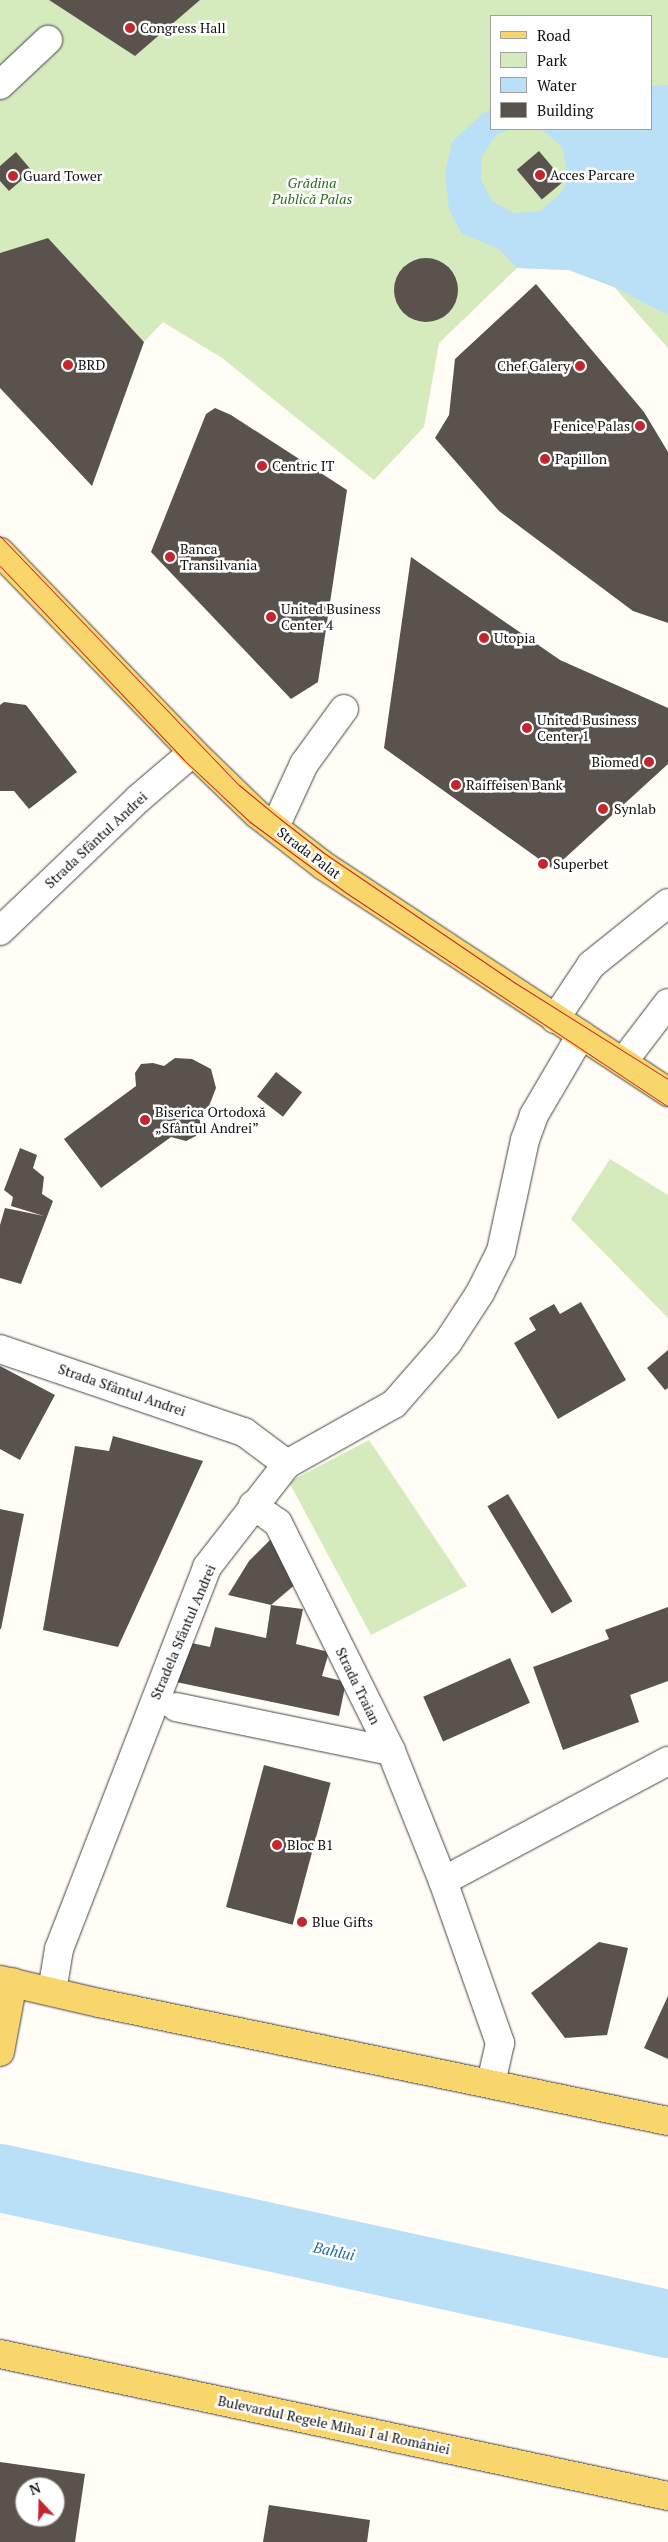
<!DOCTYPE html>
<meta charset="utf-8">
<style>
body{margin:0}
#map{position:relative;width:668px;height:2542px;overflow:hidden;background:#fffdf5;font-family:"PT Serif",serif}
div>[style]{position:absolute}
.green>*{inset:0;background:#d5ebbd}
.water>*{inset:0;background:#b9e0f7}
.river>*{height:68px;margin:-34px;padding:0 34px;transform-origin:34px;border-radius:34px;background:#b9e0f7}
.building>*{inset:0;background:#5a524d;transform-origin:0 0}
.round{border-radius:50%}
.roads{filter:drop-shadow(0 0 1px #444) drop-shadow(0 0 1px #444)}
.minor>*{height:28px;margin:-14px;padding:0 14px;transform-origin:14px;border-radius:14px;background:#fff}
.major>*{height:28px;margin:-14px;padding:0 14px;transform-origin:14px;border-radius:14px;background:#f9d66b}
.tram>*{height:1px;margin:-0.5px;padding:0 0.5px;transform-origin:0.5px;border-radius:0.5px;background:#c4262e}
.dots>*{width:14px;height:14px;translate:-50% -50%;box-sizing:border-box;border:2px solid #fff;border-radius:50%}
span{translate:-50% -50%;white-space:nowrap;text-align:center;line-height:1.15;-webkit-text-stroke:5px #fff;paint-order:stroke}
.poi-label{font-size:14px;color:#111}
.left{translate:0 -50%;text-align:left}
.right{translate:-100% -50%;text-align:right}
.park-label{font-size:14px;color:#2f6b1f;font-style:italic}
.street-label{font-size:14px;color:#111}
.water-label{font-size:15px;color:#1768a6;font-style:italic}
.legend{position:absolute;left:490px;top:15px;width:162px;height:115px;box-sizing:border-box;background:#fff;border:1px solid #a0a0a0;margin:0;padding:6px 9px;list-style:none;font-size:15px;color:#111}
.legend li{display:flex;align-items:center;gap:10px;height:25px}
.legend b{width:25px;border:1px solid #a0a0a0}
.north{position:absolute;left:15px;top:2477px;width:50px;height:50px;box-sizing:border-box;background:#fff;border:1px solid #a0a0a0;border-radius:50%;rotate:339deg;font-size:14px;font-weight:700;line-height:20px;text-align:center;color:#111}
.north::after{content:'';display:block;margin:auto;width:18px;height:22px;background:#c4262e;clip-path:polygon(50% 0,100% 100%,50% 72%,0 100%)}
</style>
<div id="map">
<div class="green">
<div style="clip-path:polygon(evenodd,0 0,49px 0,135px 56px,200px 0,668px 0,668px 348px,614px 287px,569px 270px,517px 268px,439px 343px,424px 427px,374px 480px,222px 358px,163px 322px,144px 342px,48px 238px,0 253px,0 0,492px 16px,652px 16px,652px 129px,492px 129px,492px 16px)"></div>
<div style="clip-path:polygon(610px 1159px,668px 1195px,668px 1318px,571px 1219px)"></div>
<div style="clip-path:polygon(369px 1440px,467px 1586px,371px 1635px,289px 1482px)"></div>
</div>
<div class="water">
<div style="clip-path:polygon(668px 85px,668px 315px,614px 287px,569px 270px,517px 268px,499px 249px,462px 234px,449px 210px,445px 174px,452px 142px,482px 114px,492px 108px,492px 129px,512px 129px,496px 135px,482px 156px,481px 180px,493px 202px,515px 213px,540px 211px,559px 195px,566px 184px,567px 172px,562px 147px,544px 131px,534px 129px,652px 129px,652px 86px)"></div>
</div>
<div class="river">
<div style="left:0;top:2178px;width:684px;rotate:12.33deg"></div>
</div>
<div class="building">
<div style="clip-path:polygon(49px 0,200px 0,135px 56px)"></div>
<div style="left:539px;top:151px;width:39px;height:29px;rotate:50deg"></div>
<div style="clip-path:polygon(16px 152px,32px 171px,9px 191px,0 181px,0 166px)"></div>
<div style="clip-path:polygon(48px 238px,144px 342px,92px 486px,0 388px,0 253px)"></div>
<div class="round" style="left:394px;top:258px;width:64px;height:64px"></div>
<div style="clip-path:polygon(536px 284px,644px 412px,668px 452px,668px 623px,633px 611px,499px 511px,435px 438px,449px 415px,455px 359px)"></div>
<div style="clip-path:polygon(215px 408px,231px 415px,347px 490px,318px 682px,291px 699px,151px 552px,206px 414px)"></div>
<div style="clip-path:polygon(411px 557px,560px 660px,668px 708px,668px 764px,553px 869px,384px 748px)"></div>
<div style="clip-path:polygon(4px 702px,26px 705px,77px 772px,29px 809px,14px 791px,0 791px,0 705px)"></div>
<div style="clip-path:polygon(175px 1058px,192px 1059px,211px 1069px,216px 1088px,209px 1106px,198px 1114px,201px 1125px,196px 1136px,186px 1141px,171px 1137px,101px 1188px,64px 1139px,136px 1086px,135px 1073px,141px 1064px,153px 1063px,164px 1066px)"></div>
<div style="left:276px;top:1072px;width:33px;height:31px;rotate:38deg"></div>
<div style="clip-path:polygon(20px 1148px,37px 1155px,33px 1168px,44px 1177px,42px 1194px,53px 1201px,21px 1284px,0 1278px,0 1225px,5px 1208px,44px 1216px,11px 1206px,13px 1197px,4px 1190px)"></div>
<div style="clip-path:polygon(581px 1302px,626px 1380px,558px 1419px,514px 1343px,536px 1330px,529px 1318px,554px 1304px,560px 1314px)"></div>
<div style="clip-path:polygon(668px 1350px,668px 1388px,665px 1390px,647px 1368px)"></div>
<div style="clip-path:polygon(0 1366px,55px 1395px,20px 1460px,0 1449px)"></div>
<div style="clip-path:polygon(113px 1436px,203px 1461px,118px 1647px,43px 1630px,75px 1446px,109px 1451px)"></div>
<div style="left:508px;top:1494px;width:125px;height:24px;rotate:59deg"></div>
<div style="clip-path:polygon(0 1509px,24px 1514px,1px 1629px,0 1629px)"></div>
<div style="clip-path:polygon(274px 1536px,297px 1583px,271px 1605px,228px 1595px,249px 1561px)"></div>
<div style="clip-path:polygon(271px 1605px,303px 1609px,296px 1644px,329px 1652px,322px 1676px,346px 1682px,339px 1716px,176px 1682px,187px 1642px,210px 1647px,215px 1627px,266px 1638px)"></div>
<div style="clip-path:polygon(668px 1607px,668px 1681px,630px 1695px,639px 1722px,563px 1750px,533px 1667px,609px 1639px,605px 1630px)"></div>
<div style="left:510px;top:1658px;width:49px;height:95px;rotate:66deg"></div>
<div style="left:264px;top:1765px;width:69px;height:147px;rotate:15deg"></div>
<div style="clip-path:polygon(599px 1942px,628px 1948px,607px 2035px,565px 2038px,531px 1993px)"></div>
<div style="clip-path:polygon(668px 1996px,668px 2059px,644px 2048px)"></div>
<div style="clip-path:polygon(evenodd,0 2462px,85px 2474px,75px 2542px,0 2542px,0 2462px,25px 2487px,55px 2487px,55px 2517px,25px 2517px,25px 2487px)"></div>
<div style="clip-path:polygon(269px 2505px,370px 2520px,367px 2542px,263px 2542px)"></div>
</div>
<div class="roads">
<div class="minor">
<div style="left:0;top:85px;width:66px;rotate:-43.2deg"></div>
<div style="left:275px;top:827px;width:69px;rotate:-65.3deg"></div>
<div style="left:304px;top:764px;width:68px;rotate:-54deg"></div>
<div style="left:0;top:931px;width:191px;rotate:-43.7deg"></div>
<div style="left:138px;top:799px;width:72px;rotate:-40.5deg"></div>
<div style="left:555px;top:1019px;width:65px;rotate:-56.3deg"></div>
<div style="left:591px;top:965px;width:99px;rotate:-38.8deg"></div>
<div style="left:623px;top:1062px;width:74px;rotate:-52.7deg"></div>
<div style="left:0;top:1349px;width:258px;rotate:18.8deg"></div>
<div style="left:244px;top:1432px;width:54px;rotate:36.7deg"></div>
<div style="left:253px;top:1505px;width:31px;rotate:36deg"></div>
<div style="left:278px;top:1523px;width:254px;rotate:63.6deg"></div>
<div style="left:391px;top:1751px;width:140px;rotate:68.2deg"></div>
<div style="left:443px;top:1881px;width:172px;rotate:70.6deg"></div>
<div style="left:500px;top:2043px;width:41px;rotate:102.7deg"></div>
<div style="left:176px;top:1707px;width:219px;rotate:11.6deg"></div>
<div style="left:443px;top:1881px;width:255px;rotate:-28.1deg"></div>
<div style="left:52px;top:1991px;width:43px;rotate:-80.5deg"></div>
<div style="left:59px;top:1949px;width:410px;rotate:-68.8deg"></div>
<div style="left:207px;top:1567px;width:130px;rotate:-52.2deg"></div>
<div style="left:287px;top:1464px;width:123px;rotate:-29.3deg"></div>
<div style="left:394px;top:1404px;width:82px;rotate:-48.9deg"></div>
<div style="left:448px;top:1342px;width:59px;rotate:-56.9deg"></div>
<div style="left:480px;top:1293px;width:47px;rotate:-63.4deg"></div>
<div style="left:501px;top:1251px;width:114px;rotate:-77.8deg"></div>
<div style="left:525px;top:1140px;width:27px;rotate:-70deg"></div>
<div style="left:534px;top:1115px;width:93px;rotate:-59.6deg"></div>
</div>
<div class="major">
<div style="left:0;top:552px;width:278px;rotate:46deg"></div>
<div style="left:193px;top:752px;width:89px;rotate:44.1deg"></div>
<div style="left:257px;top:814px;width:85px;rotate:37.8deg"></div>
<div style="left:324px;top:866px;width:412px;rotate:33.3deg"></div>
<div style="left:0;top:1980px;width:102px;rotate:13.1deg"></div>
<div style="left:99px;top:2003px;width:581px;rotate:11.72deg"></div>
<div style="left:0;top:2052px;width:71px;rotate:-79.5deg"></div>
<div style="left:0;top:2354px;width:683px;rotate:12deg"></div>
</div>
</div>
<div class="tram">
<div style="left:0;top:536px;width:345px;rotate:46.2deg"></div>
<div style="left:239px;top:785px;width:52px;rotate:39.5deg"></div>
<div style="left:279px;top:818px;width:57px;rotate:37.9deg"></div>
<div style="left:324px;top:853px;width:233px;rotate:34.2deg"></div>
<div style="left:517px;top:984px;width:178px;rotate:32.2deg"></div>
<div style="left:0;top:566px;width:267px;rotate:46.5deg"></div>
<div style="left:184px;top:760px;width:91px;rotate:43.2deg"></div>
<div style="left:250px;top:822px;width:118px;rotate:36.4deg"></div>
<div style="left:345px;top:892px;width:388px;rotate:33.6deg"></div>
</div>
<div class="dots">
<div style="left:130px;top:28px;background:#c4262e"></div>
<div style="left:540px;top:175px;background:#c4262e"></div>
<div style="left:13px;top:176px;background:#c4262e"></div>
<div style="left:68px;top:365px;background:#c4262e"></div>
<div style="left:580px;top:366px;background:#c4262e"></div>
<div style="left:640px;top:426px;background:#c4262e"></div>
<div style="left:545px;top:459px;background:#c4262e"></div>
<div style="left:262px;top:466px;background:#c4262e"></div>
<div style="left:170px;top:557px;background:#c4262e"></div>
<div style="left:271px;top:617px;background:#c4262e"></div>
<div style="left:484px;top:638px;background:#c4262e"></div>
<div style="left:527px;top:728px;background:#c4262e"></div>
<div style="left:649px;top:762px;background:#c4262e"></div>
<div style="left:456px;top:785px;background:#c4262e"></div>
<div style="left:603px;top:809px;background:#c4262e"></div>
<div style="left:543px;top:864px;background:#c4262e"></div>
<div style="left:145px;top:1120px;background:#c4262e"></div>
<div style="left:277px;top:1845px;background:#c4262e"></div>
<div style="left:302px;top:1922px;background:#c4262e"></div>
</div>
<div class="poi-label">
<span class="left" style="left:140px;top:28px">Congress Hall</span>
<span class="left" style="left:550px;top:175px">Acces Parcare</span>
<span class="left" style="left:23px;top:176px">Guard Tower</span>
<span class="left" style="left:78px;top:365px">BRD</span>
<span class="right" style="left:570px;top:366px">Chef Galery</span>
<span class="right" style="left:630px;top:426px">Fenice Palas</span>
<span class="left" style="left:555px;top:459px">Papillon</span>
<span class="left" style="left:272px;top:466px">Centric IT</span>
<span class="left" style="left:180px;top:557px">Banca<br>Transilvania</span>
<span class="left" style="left:281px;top:617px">United Business<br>Center 4</span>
<span class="left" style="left:494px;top:638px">Utopia</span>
<span class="left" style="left:537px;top:728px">United Business<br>Center 1</span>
<span class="right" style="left:639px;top:762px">Biomed</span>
<span class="left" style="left:466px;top:785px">Raiffeisen Bank</span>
<span class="left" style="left:614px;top:809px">Synlab</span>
<span class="left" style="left:553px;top:864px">Superbet</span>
<span class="left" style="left:155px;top:1120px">Biserica Ortodoxă<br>„Sfântul Andrei”</span>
<span class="left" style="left:287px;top:1845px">Bloc B1</span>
<span class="left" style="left:312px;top:1922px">Blue Gifts</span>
</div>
<div class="park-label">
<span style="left:312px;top:191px">Grădina<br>Publică Palas</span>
</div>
<div class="street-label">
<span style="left:96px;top:840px;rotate:-43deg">Strada Sfântul Andrei</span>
<span style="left:309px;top:853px;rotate:37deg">Strada Palat</span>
<span style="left:122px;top:1390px;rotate:19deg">Strada Sfântul Andrei</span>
<span style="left:183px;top:1632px;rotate:-67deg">Stradela Sfântul Andrei</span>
<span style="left:358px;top:1686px;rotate:64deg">Strada Traian</span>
<span style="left:334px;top:2425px;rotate:12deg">Bulevardul Regele Mihai I al României</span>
</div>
<div class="water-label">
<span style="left:334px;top:2251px;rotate:12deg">Bahlui</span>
</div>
<ul class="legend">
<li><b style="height:6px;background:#f9d66b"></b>Road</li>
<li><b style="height:14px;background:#d5ebbd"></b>Park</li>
<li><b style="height:14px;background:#b9e0f7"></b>Water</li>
<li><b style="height:14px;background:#5a524d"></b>Building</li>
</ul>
<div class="north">N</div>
</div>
